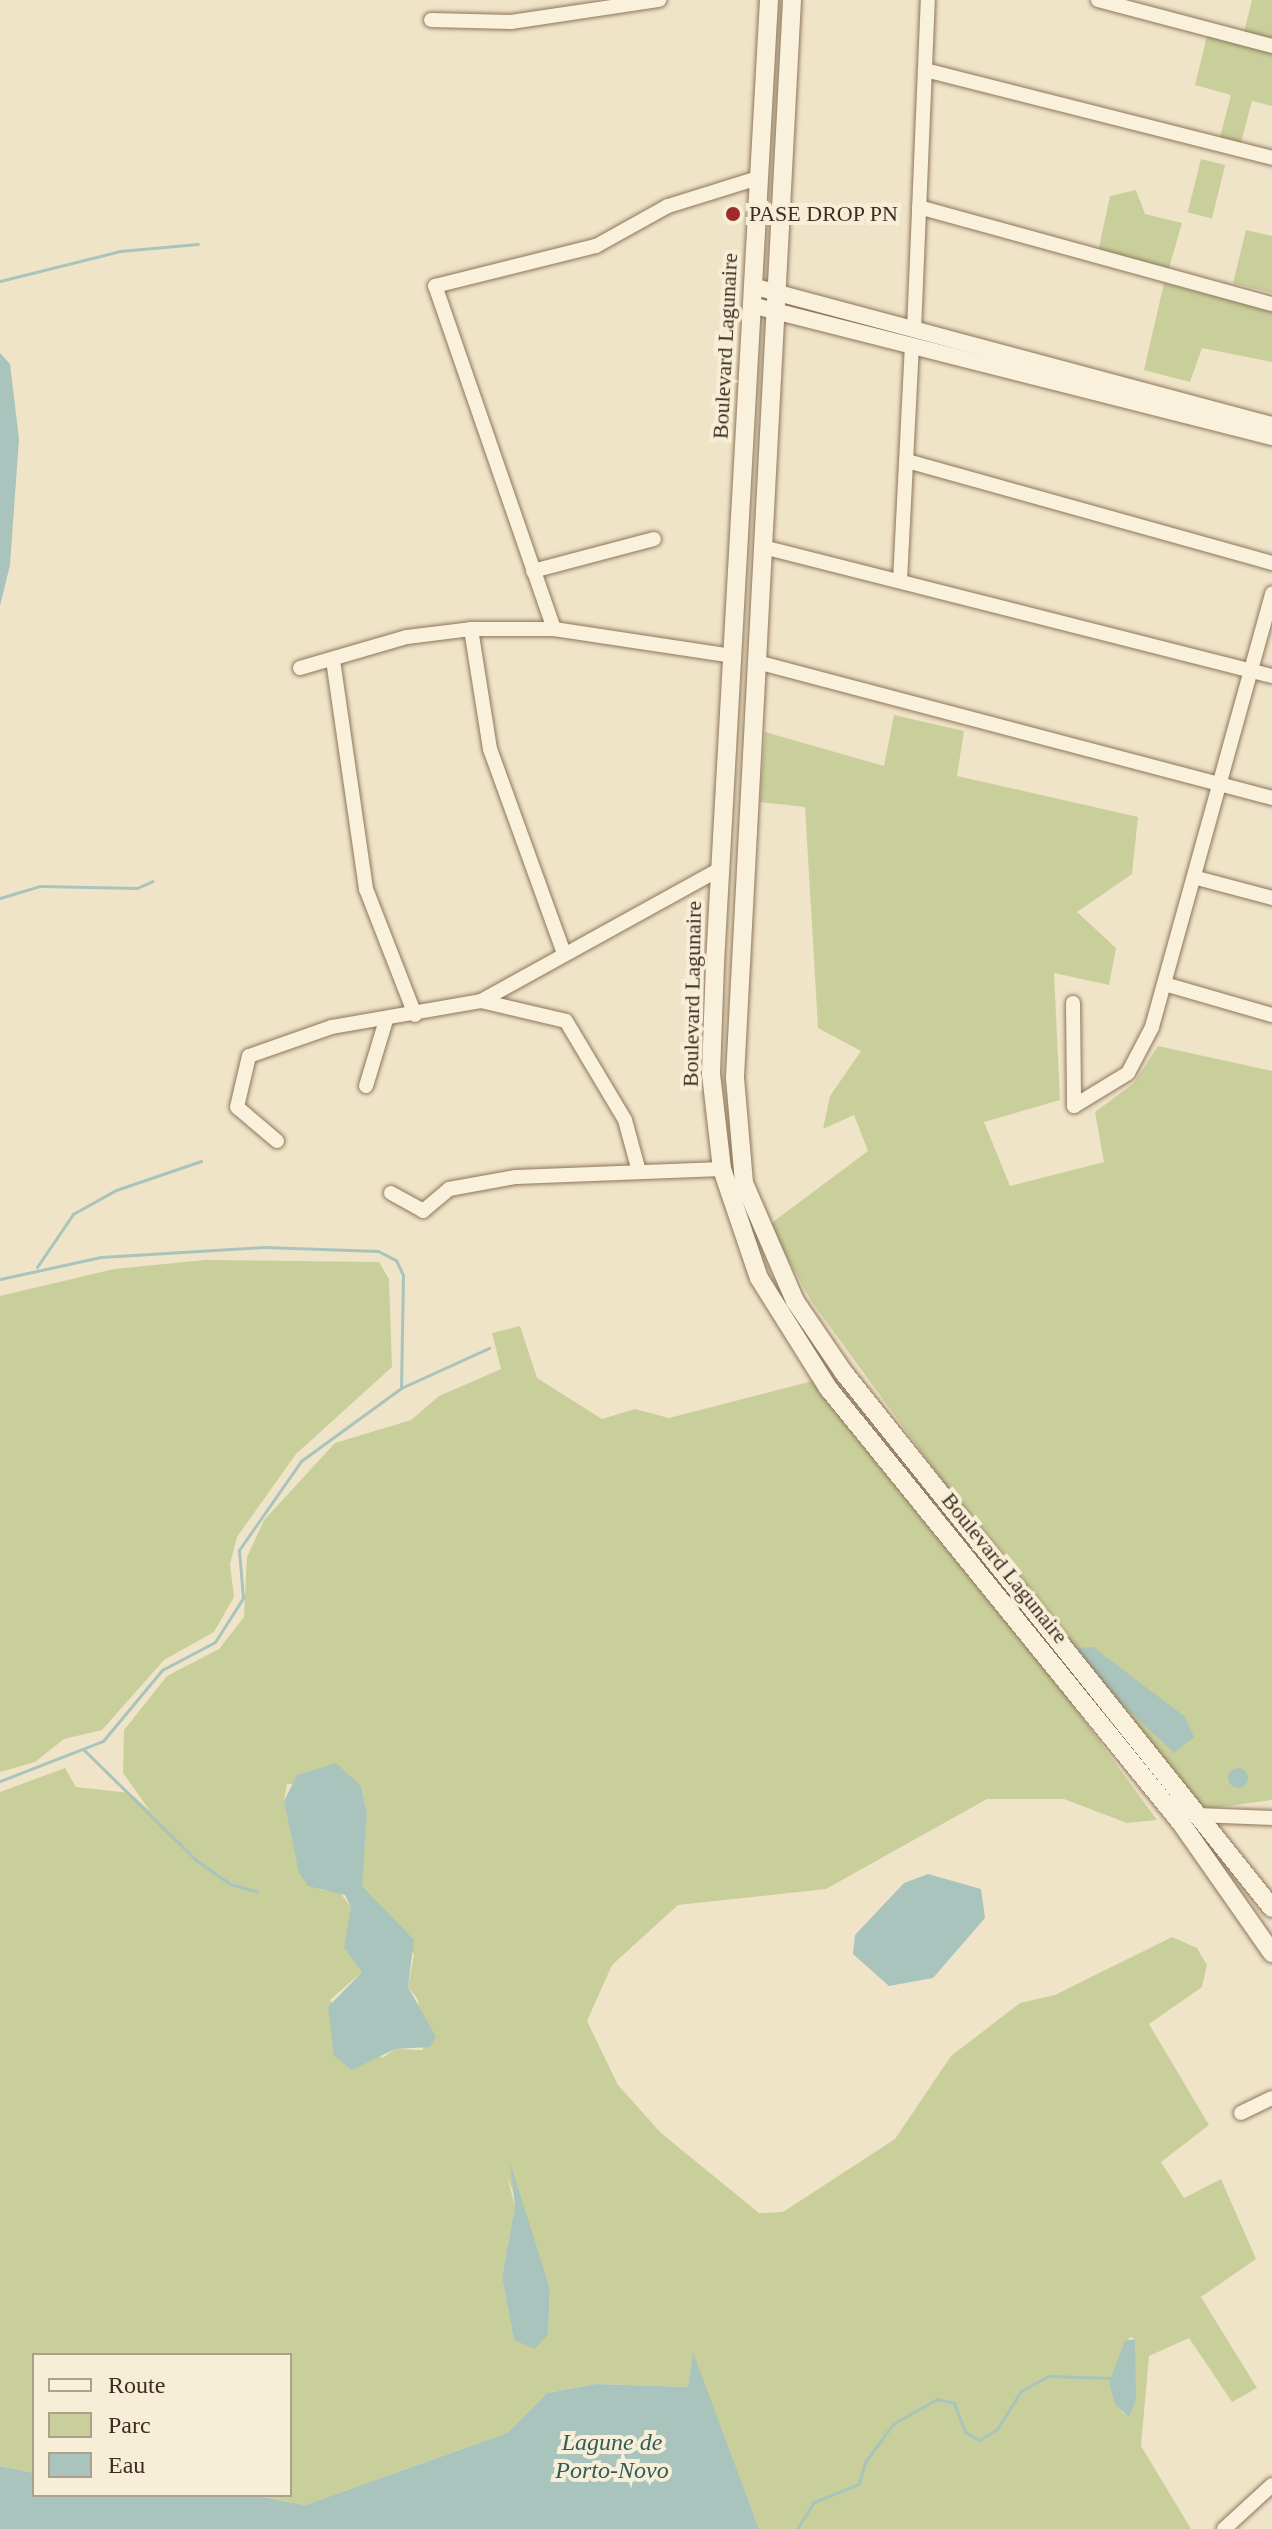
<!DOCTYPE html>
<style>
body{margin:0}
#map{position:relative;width:1272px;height:2529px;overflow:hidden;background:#f0e4c8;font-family:"Times New Roman",serif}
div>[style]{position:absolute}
.green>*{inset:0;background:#c9cf9b;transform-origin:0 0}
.water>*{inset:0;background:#a9c4bc}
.round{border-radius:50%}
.stream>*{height:3px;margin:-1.5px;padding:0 1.5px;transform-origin:1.5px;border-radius:1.5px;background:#a9c4bc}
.roads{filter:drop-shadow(0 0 2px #8d765c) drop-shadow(0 0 2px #8d765c)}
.minor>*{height:14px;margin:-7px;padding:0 7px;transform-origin:7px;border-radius:7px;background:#faf1dc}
.tertiary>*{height:16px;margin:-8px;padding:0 8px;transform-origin:8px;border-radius:8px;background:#faf1dc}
.secondary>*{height:18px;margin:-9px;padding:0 9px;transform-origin:9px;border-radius:9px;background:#faf1dc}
.dots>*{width:22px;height:22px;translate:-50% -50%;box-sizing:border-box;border:4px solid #f7eed8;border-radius:50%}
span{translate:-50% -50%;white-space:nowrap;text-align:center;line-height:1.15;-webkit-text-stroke:8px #f7eed8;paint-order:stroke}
.poi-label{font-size:22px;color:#3d2e20}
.left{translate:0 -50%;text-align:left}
.street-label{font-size:22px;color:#3d2e20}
.water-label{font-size:24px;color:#2f5d5a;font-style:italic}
.legend{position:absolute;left:32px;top:2353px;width:260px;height:144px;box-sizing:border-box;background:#f7eed8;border:2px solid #ada18e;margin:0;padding:10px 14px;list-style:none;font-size:24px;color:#3d2e20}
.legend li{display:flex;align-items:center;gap:16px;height:40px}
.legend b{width:40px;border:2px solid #ada18e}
</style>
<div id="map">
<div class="green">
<div style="clip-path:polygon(1252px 0,1272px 0,1272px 39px,1244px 32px)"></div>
<div style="clip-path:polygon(1207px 36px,1272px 53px,1272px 106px,1252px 101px,1241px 143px,1220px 137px,1231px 95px,1195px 85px)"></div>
<div style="left:1201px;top:159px;width:25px;height:55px;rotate:14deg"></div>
<div style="clip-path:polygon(1136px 190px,1145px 214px,1182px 223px,1169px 268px,1098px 252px,1110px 196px)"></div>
<div style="clip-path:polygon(1246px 230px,1272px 236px,1272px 293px,1233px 283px)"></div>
<div style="clip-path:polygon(1164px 283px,1272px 311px,1272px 362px,1202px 348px,1190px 382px,1144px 370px)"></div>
<div style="clip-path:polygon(894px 715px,964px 731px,957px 776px,1138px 817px,1132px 874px,1077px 912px,1116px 948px,1109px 985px,1054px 973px,1060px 1100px,984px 1122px,1010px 1186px,1104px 1162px,1095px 1112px,1134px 1083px,1158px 1046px,1272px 1071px,1272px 1800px,1184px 1812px,812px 1302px,769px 1225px,868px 1151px,854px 1115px,823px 1129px,830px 1096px,861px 1051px,818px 1028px,805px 807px,760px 802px,765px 732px,884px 766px)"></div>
<div style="clip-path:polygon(205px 1260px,379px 1262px,389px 1279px,392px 1367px,296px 1454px,237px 1537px,230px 1564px,234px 1597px,214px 1632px,164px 1660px,102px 1730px,64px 1739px,35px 1762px,0 1772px,0 1296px,114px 1269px)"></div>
<div style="clip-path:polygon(evenodd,520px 1326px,537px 1378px,602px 1419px,635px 1409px,669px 1418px,832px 1376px,1157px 1820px,1127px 1823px,1064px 1799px,987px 1799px,826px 1889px,678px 1905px,612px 1965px,587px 2021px,618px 2085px,661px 2133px,759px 2213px,783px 2212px,895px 2139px,951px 2056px,1020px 2003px,1055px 1995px,1172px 1937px,1197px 1948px,1207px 1965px,1202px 1987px,1149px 2024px,1209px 2125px,1161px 2162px,1184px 2198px,1221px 2179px,1256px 2259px,1201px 2297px,1257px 2388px,1232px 2402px,1189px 2338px,1149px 2356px,1141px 2446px,1191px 2529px,759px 2529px,693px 2354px,688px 2387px,596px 2384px,547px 2393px,507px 2433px,305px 2505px,251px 2495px,290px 2495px,290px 2355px,34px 2355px,34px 2473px,0 2466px,0 1792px,65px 1768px,76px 1787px,130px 1793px,150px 1811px,123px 1773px,124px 1730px,167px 1676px,219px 1649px,244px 1617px,247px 1557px,264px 1520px,335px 1443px,411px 1420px,439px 1396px,501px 1369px,492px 1333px,520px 1326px,287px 1784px,361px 1786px,367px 1812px,361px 1886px,414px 1954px,408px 1987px,418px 2000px,423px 2050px,395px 2049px,382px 2058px,330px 2000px,362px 1972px,351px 1907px,339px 1891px,321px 1890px,301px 1861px,284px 1801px,287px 1784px,520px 1326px,507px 2176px,550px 2289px,548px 2334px,514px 2340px,502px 2277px,515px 2206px,507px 2176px,520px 1326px,1130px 2337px,1135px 2339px,1124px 2415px,1109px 2382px,1130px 2337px)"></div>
</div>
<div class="water">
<div style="clip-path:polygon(0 353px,10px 364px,19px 439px,10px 565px,0 606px)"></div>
<div style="clip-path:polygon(1093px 1647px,1184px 1716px,1194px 1737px,1174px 1753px,1093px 1676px,1077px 1648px)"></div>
<div style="clip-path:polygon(336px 1763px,361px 1786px,367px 1812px,362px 1886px,414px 1940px,408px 1987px,436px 2037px,430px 2047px,395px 2049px,352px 2070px,334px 2056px,328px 2007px,362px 1972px,344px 1948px,351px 1907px,345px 1895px,308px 1886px,299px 1873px,284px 1801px,297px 1775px)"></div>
<div class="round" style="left:1228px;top:1768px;width:20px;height:20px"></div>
<div style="clip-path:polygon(928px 1874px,981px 1889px,985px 1918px,933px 1978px,889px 1986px,853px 1954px,855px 1935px,904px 1883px)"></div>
<div style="clip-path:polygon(510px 2162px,550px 2289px,548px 2334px,535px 2349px,514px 2340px,502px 2277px,515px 2206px)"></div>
<div style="clip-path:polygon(1135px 2339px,1136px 2400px,1129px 2417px,1115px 2404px,1109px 2382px,1125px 2341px)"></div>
<div style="clip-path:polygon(693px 2352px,759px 2529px,0 2529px,0 2466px,34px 2473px,34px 2495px,251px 2495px,305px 2505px,507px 2433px,547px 2393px,596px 2384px,688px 2387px)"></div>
</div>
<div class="stream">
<div style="left:0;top:281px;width:124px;rotate:-14deg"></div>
<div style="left:120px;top:251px;width:78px;rotate:-5.1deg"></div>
<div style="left:0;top:898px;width:42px;rotate:-16.7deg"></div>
<div style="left:40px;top:886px;width:97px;rotate:1.2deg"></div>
<div style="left:137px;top:888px;width:17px;rotate:-24deg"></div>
<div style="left:37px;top:1267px;width:64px;rotate:-55.8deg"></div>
<div style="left:73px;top:1214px;width:49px;rotate:-29.2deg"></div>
<div style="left:116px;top:1190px;width:90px;rotate:-18.8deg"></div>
<div style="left:0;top:1279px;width:103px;rotate:-12.3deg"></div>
<div style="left:101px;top:1257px;width:163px;rotate:-3.5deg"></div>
<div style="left:264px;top:1247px;width:114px;rotate:2deg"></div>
<div style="left:378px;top:1251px;width:20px;rotate:27deg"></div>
<div style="left:396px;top:1260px;width:17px;rotate:65deg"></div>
<div style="left:403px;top:1275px;width:113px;rotate:91deg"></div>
<div style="left:83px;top:1749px;width:158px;rotate:44.5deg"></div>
<div style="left:196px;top:1860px;width:42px;rotate:35.2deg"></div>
<div style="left:230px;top:1884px;width:28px;rotate:15deg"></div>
<div style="left:0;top:1781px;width:110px;rotate:-21.2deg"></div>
<div style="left:103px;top:1741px;width:92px;rotate:-50.3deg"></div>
<div style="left:162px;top:1670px;width:60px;rotate:-27.8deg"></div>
<div style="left:215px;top:1642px;width:52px;rotate:-57.5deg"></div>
<div style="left:243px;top:1598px;width:48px;rotate:-94.8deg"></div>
<div style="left:239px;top:1550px;width:108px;rotate:-55.1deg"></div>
<div style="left:301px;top:1461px;width:124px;rotate:-36.1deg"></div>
<div style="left:401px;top:1388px;width:97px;rotate:-24.4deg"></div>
<div style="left:797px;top:2529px;width:32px;rotate:-58deg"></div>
<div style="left:814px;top:2502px;width:48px;rotate:-21.8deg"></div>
<div style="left:859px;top:2484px;width:23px;rotate:-75deg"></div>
<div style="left:865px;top:2462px;width:47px;rotate:-53.6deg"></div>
<div style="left:893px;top:2424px;width:51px;rotate:-29.6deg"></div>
<div style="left:937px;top:2399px;width:17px;rotate:13deg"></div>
<div style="left:954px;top:2403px;width:31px;rotate:69deg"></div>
<div style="left:965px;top:2432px;width:16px;rotate:30deg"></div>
<div style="left:979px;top:2440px;width:21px;rotate:-31deg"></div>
<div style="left:997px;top:2429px;width:45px;rotate:-57.7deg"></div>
<div style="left:1021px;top:2391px;width:31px;rotate:-29deg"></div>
<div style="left:1048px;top:2376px;width:64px;rotate:1.8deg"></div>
</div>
<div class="roads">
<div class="minor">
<div style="left:1098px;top:0;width:180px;rotate:14.8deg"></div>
<div style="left:431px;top:20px;width:80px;rotate:1.4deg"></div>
<div style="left:511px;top:22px;width:150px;rotate:-8.5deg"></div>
<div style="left:925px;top:70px;width:358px;rotate:14.2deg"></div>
<div style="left:919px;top:207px;width:366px;rotate:15.4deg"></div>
<div style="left:914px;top:330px;width:330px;rotate:-87.6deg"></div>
<div style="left:907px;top:461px;width:379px;rotate:15.6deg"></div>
<div style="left:763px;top:547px;width:525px;rotate:14.22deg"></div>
<div style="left:533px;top:571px;width:125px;rotate:-14.8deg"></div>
<div style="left:900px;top:581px;width:235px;rotate:-87.1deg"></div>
<div style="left:471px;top:629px;width:121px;rotate:81deg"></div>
<div style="left:490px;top:749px;width:215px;rotate:70.1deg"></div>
<div style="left:554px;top:629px;width:363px;rotate:-109.1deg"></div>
<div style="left:435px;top:286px;width:166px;rotate:-14deg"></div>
<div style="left:596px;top:246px;width:82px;rotate:-29.1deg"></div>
<div style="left:668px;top:206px;width:94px;rotate:-17.3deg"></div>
<div style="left:333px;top:660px;width:231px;rotate:81.8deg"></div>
<div style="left:366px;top:889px;width:135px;rotate:68.7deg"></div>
<div style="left:757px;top:662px;width:533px;rotate:14.79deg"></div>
<div style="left:300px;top:668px;width:111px;rotate:-16.2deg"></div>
<div style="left:407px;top:637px;width:64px;rotate:-7.1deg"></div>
<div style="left:471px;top:629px;width:83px"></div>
<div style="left:554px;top:629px;width:180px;rotate:8.6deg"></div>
<div style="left:1197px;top:878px;width:78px;rotate:14.9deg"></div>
<div style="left:1168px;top:985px;width:108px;rotate:16.1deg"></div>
<div style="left:481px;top:1001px;width:87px;rotate:13.2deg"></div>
<div style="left:566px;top:1021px;width:115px;rotate:59.2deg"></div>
<div style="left:625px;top:1120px;width:50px;rotate:74.8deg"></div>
<div style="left:1073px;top:1003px;width:103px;rotate:89.4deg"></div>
<div style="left:1074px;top:1106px;width:63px;rotate:-31.4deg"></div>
<div style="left:1128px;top:1073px;width:52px;rotate:-62.4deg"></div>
<div style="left:1152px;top:1027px;width:450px;rotate:-74.5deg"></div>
<div style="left:366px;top:1086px;width:69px;rotate:-73.1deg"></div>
<div style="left:277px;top:1141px;width:52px;rotate:-139.6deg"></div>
<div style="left:237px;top:1107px;width:52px;rotate:-76.8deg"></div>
<div style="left:249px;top:1056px;width:88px;rotate:-19.3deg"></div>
<div style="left:332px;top:1027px;width:151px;rotate:-9.9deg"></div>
<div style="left:481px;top:1001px;width:273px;rotate:-28.9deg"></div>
<div style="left:391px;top:1193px;width:37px;rotate:29deg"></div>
<div style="left:423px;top:1211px;width:34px;rotate:-40deg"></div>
<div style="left:449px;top:1189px;width:68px;rotate:-10.2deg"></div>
<div style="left:516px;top:1177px;width:206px;rotate:-2.2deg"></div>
<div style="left:1198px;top:1815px;width:74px;rotate:2.3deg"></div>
<div style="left:1241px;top:2113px;width:34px;rotate:-26deg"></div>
<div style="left:1224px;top:2529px;width:65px;rotate:-42.5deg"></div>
</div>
<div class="tertiary">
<div style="left:752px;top:286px;width:538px;rotate:14.97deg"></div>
<div style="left:751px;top:305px;width:537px;rotate:14.22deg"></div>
</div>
<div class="secondary">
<div style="left:769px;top:0;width:966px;rotate:93.21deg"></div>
<div style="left:715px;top:964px;width:110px;rotate:92.1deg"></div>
<div style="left:711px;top:1074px;width:96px;rotate:83.4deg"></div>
<div style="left:722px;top:1169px;width:115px;rotate:71.3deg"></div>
<div style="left:759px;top:1278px;width:130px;rotate:57.9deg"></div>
<div style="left:828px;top:1388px;width:560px;rotate:50.94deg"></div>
<div style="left:1181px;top:1823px;width:159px;rotate:55deg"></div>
<div style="left:792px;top:0;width:1080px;rotate:93.03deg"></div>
<div style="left:735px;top:1078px;width:105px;rotate:85.1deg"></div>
<div style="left:744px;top:1183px;width:129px;rotate:66.6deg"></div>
<div style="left:795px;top:1301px;width:87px;rotate:55.8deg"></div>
<div style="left:844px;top:1373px;width:685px;rotate:51.34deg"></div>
</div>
</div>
<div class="dots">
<div style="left:733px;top:214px;background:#9e2a2b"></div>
</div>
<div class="poi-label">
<span class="left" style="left:749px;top:214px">PASE DROP PN</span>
</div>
<div class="street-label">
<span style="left:725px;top:346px;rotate:-87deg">Boulevard Lagunaire</span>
<span style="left:692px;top:994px;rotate:-89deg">Boulevard Lagunaire</span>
<span style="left:1005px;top:1568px;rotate:51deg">Boulevard Lagunaire</span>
</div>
<div class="water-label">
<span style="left:612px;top:2457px">Lagune de<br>Porto-Novo</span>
</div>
<ul class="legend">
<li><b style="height:10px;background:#faf1dc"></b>Route</li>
<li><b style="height:22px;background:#c9cf9b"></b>Parc</li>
<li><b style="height:22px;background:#a9c4bc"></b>Eau</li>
</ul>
</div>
